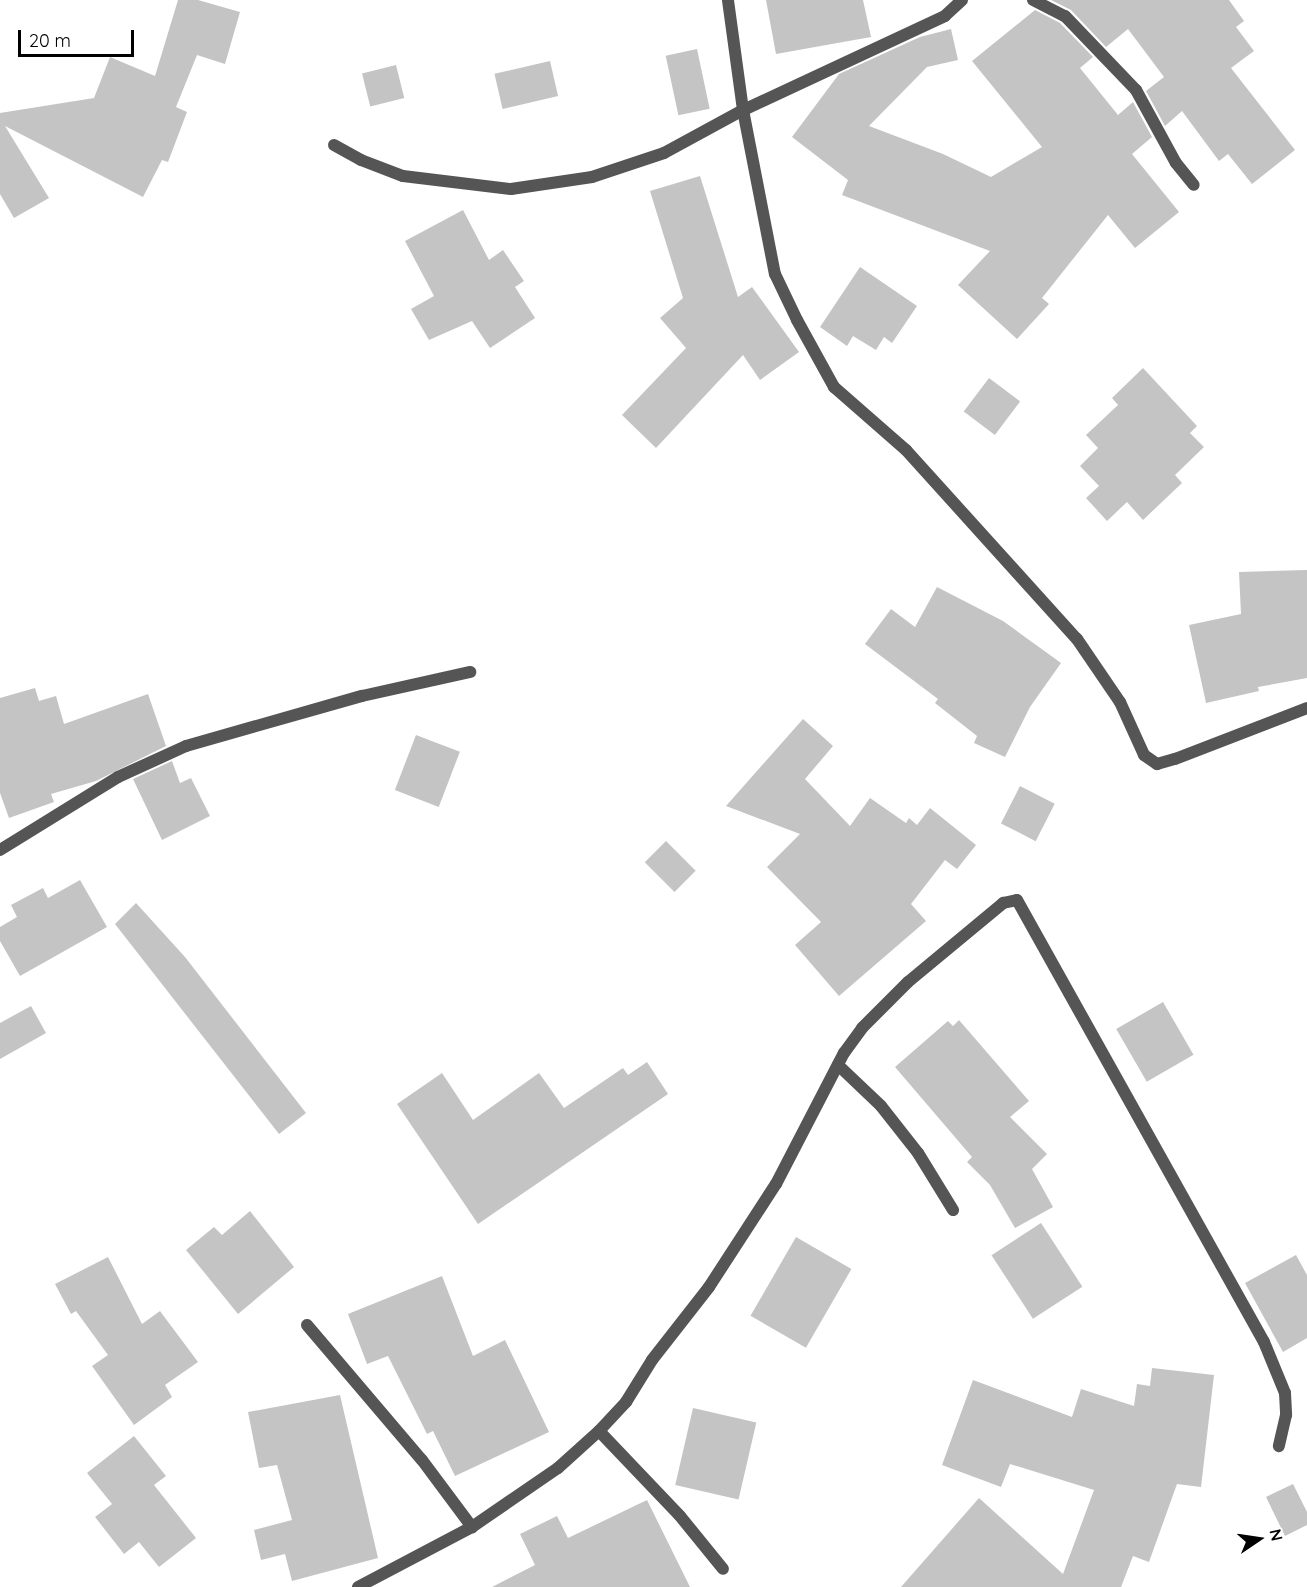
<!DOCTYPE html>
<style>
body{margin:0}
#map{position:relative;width:1307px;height:1587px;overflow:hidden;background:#fff;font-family:Quicksand,sans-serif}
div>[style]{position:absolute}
.building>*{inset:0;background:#c4c4c4;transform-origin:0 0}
.lane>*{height:12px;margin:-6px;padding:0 6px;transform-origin:6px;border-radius:6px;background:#555}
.street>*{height:12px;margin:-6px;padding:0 6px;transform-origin:6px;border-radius:6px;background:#555}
span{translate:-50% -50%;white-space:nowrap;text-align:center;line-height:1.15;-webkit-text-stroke:6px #fff;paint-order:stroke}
.north{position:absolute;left:1229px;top:1509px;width:60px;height:60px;-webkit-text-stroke:4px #fff;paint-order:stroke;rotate:77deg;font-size:16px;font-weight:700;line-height:24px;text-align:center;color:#000}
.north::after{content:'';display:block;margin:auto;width:21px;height:27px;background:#000;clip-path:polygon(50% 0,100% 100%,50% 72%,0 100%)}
.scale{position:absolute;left:18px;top:30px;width:116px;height:27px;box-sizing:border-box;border:3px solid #000;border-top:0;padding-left:8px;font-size:18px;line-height:21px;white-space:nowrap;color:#000;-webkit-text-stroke:4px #fff;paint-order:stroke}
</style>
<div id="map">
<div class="building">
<div style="clip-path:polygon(178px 0,198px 0,240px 12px,225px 64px,197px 55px,176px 107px,187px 112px,168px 162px,162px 160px,143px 197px,5px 126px,49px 198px,14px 218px,0 194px,0 113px,94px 98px,110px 57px,155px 76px)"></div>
<div style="clip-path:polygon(766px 0,863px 0,871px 37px,776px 54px)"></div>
<div style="clip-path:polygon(1051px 0,1229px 0,1244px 21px,1236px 27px,1254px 51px,1231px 68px,1295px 150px,1252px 184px,1228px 154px,1219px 161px,1182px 111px,1165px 126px,1146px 91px,1164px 77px,1128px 29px,1106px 47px,1071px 10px)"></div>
<div style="clip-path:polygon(1035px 10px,1060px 23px,1093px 57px,1080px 68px,1118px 115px,1133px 102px,1152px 137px,1132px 154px,1179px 212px,1135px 248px,1108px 215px,1042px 298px,1049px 304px,1017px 339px,958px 285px,990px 251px,842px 195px,848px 180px,792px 137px,839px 74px,920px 37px,951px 29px,958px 60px,927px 67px,869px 126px,943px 154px,991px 177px,1042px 147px,972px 61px)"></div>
<div style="left:697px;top:49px;width:61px;height:32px;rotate:78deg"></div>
<div style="left:550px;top:61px;width:36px;height:57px;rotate:77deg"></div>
<div style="left:396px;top:65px;width:34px;height:35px;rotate:76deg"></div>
<div style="clip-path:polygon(700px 176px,738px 297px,752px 287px,799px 352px,760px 380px,743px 355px,656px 448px,622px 415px,686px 348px,660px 318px,683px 298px,650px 191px)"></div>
<div style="clip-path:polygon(463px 210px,489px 260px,503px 250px,524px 281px,515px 287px,535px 318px,490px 348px,472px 321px,429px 340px,411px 309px,434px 296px,405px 241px)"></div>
<div style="clip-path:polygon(860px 267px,917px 306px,892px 343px,884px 337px,876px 350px,853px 336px,847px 346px,820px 327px)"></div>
<div style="clip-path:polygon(1143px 368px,1197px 426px,1190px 433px,1204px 447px,1175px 475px,1182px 483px,1143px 520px,1127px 502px,1107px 521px,1086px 498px,1099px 486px,1080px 466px,1098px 448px,1086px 435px,1118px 405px,1112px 398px)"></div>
<div style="left:989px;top:378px;width:39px;height:42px;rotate:37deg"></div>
<div style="clip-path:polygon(1307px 570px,1307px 678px,1258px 687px,1259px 691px,1206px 703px,1189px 625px,1241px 614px,1239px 572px)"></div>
<div style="clip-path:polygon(937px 587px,1003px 621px,1061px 663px,1030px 707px,1005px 757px,974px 743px,977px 736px,935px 703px,938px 699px,865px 644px,891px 609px,915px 627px)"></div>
<div style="clip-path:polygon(35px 688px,39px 701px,56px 696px,64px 724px,148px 694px,166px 746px,96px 781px,51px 794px,54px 802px,9px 818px,0 793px,0 698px)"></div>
<div style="clip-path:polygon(803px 719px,833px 746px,805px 779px,850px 826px,870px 798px,906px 823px,909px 818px,917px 825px,930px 808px,976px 845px,957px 869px,945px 860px,911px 904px,926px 921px,839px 996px,795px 945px,821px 922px,767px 867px,800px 834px,726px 806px)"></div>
<div style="left:416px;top:735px;width:47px;height:59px;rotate:21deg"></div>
<div style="clip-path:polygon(172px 761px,180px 783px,191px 778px,210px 816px,162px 840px,133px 779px)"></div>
<div style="left:1020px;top:786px;width:39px;height:42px;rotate:27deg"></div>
<div style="left:666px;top:841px;width:42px;height:30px;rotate:45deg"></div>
<div style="clip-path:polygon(80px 880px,107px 927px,20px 976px,0 941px,0 927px,17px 917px,11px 905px,43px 888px,48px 898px)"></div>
<div style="clip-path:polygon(136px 903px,185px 957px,306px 1113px,279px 1134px,115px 924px)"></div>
<div style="left:1163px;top:1002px;width:61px;height:54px;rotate:60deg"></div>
<div style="clip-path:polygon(31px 1006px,46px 1033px,0 1059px,0 1023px)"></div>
<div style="clip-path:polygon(959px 1020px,1029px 1101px,1010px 1117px,1047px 1154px,1032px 1169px,1053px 1207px,1015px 1228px,990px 1185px,967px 1162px,972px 1157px,895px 1067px,948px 1021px,953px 1026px)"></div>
<div style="clip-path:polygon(647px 1062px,668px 1094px,478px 1224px,397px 1104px,442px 1073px,473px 1120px,539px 1073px,564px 1108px,623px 1068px,628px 1075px)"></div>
<div style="clip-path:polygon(250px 1211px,294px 1267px,238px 1314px,186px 1250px,214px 1227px,222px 1235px)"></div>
<div style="left:1041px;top:1223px;width:76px;height:59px;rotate:57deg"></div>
<div style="left:796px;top:1237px;width:64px;height:91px;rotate:30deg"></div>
<div style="clip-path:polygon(1296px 1255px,1307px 1275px,1307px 1338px,1283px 1352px,1245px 1283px)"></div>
<div style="clip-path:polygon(108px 1257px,142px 1324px,160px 1311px,198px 1362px,165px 1385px,172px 1397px,134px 1425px,92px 1366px,108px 1355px,76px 1311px,71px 1314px,55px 1284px)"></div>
<div style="clip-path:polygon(442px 1276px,473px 1356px,505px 1340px,549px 1432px,455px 1476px,433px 1431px,427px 1434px,388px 1356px,367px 1364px,348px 1314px)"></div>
<div style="clip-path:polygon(1152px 1368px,1214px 1375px,1201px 1487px,1177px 1484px,1149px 1562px,1133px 1556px,1121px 1587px,901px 1587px,979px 1498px,1063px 1574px,1094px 1490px,1010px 1464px,1001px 1487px,942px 1465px,973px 1380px,1072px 1417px,1081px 1389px,1134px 1406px,1137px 1384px,1150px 1386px)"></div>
<div style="clip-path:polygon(340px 1395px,378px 1558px,292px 1581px,285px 1554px,261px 1560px,254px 1530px,292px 1520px,277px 1465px,259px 1468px,248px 1412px)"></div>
<div style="left:693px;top:1408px;width:65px;height:79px;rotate:13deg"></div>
<div style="clip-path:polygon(134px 1436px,166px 1476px,154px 1485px,196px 1538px,159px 1567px,139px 1542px,124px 1554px,95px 1517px,112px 1504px,87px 1473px)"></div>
<div style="clip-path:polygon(1293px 1484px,1307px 1512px,1307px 1525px,1285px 1536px,1266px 1497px)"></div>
<div style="clip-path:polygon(647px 1500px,690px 1587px,492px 1587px,535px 1565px,520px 1534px,557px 1516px,568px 1538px)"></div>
</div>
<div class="lane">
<div style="left:307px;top:1325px;width:177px;rotate:49.6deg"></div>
<div style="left:422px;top:1460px;width:84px;rotate:53.3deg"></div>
</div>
<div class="street">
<div style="left:962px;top:0;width:23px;rotate:137deg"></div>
<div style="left:945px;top:16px;width:223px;rotate:155deg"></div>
<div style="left:743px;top:110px;width:167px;rotate:79deg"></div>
<div style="left:775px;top:274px;width:51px;rotate:64.4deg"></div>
<div style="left:797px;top:320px;width:77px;rotate:61.1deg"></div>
<div style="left:834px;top:387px;width:96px;rotate:41.2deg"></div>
<div style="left:906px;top:450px;width:255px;rotate:47.9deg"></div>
<div style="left:1077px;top:639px;width:76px;rotate:55.7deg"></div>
<div style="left:1120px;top:702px;width:58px;rotate:65.6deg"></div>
<div style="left:1144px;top:755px;width:16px;rotate:35deg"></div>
<div style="left:1157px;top:764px;width:19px;rotate:-16deg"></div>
<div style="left:1175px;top:759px;width:142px;rotate:-21.1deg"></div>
<div style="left:1033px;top:0;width:36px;rotate:27deg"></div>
<div style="left:1065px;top:16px;width:103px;rotate:46.2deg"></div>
<div style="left:1136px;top:90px;width:83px;rotate:61.3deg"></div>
<div style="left:1176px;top:163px;width:28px;rotate:51deg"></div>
<div style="left:334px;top:145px;width:31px;rotate:29deg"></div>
<div style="left:361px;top:160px;width:45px;rotate:20.9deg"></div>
<div style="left:403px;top:176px;width:109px;rotate:6.9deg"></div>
<div style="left:511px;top:189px;width:82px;rotate:-8.4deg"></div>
<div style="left:592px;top:177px;width:76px;rotate:-18.4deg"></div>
<div style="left:664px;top:153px;width:90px;rotate:-28.6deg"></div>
<div style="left:743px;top:110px;width:111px;rotate:-97.8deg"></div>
<div style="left:0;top:850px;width:139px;rotate:-31.7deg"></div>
<div style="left:118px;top:777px;width:75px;rotate:-24.5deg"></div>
<div style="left:186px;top:746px;width:183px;rotate:-15.9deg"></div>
<div style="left:362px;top:696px;width:111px;rotate:-12.5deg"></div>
<div style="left:838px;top:1065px;width:59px;rotate:43.6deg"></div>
<div style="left:881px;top:1106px;width:60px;rotate:51.8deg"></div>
<div style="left:918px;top:1153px;width:67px;rotate:58.4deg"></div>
<div style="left:599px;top:1431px;width:117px;rotate:46.4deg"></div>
<div style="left:680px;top:1516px;width:68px;rotate:50.9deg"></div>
<div style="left:358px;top:1587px;width:129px;rotate:-27.8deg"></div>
<div style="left:472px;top:1527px;width:104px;rotate:-34.5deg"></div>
<div style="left:558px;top:1468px;width:55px;rotate:-42.1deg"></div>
<div style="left:599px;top:1431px;width:40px;rotate:-47deg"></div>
<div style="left:626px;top:1402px;width:49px;rotate:-58.2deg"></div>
<div style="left:652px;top:1360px;width:93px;rotate:-52deg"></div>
<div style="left:709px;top:1287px;width:123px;rotate:-57deg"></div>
<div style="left:776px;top:1184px;width:148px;rotate:-62.6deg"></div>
<div style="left:844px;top:1053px;width:31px;rotate:-54deg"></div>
<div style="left:862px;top:1028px;width:65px;rotate:-45deg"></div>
<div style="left:908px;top:982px;width:124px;rotate:-39.7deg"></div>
<div style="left:1003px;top:903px;width:14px;rotate:-12deg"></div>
<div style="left:1017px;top:900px;width:506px;rotate:60.8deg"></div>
<div style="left:1264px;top:1342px;width:55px;rotate:67.6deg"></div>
<div style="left:1285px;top:1393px;width:22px;rotate:87deg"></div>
<div style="left:1286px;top:1415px;width:32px;rotate:103deg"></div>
</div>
<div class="north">N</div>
<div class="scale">20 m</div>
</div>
